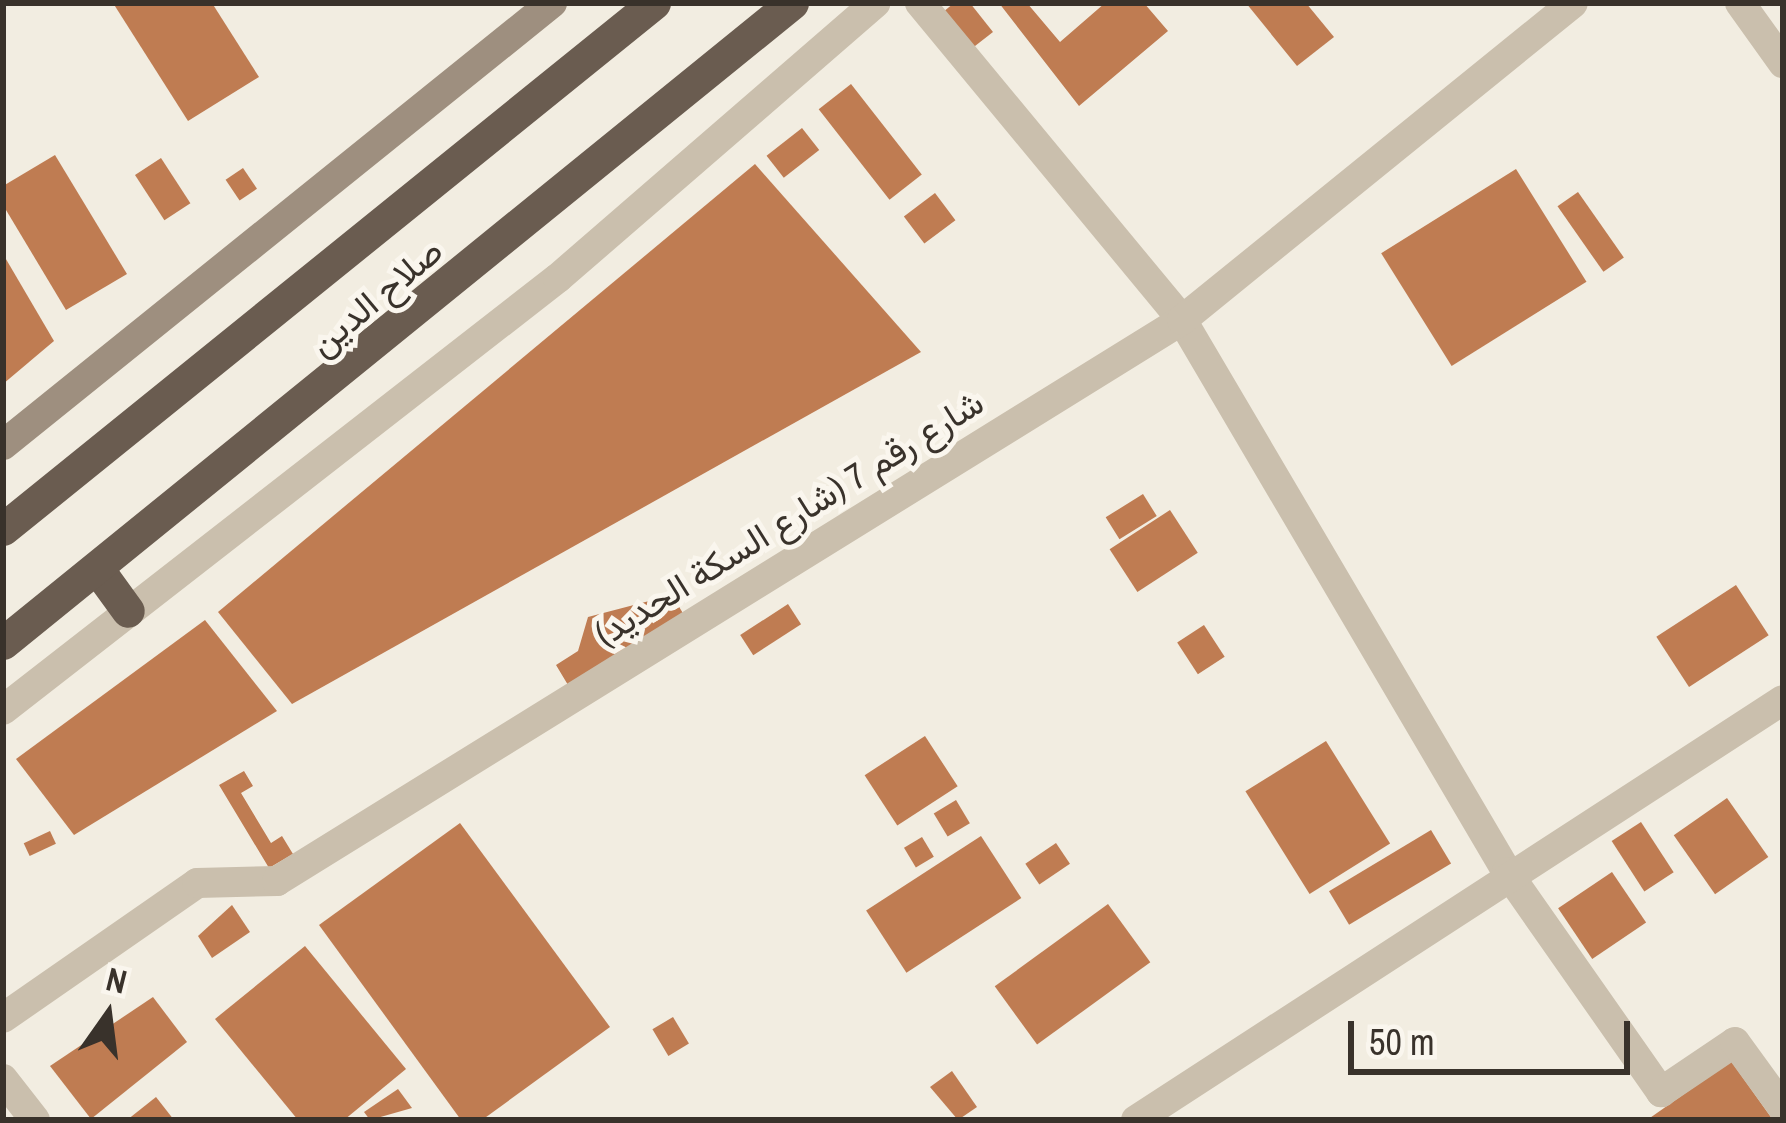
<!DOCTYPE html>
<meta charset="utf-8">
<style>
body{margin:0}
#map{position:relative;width:1786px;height:1123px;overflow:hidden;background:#f2ede1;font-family:"Archivo Narrow",Vazirmatn,sans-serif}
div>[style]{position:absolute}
.building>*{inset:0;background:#bf7c52;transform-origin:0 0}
.minor>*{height:30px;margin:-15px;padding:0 15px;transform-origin:15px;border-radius:15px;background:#cabfad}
.tertiary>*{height:30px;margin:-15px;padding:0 15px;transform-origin:15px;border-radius:15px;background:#cabfad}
.secondary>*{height:30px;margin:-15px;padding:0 15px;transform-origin:15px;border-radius:15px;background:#9e8f7f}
.trunk>*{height:33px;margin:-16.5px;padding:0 16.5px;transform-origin:16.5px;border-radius:16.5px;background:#6a5c50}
span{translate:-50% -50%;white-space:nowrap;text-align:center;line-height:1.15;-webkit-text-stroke:10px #faf6ee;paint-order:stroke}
.street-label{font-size:36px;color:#39322b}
.frame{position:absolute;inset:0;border:6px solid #39322b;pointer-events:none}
.north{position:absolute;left:48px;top:955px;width:120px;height:120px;-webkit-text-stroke:9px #faf6ee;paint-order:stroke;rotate:14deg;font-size:33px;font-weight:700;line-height:48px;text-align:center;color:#39322b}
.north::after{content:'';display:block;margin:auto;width:42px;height:54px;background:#39322b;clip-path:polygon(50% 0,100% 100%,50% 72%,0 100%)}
.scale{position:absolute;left:1348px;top:1021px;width:282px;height:54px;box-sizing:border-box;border:6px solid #39322b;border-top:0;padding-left:15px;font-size:36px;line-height:42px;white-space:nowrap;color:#39322b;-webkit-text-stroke:9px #faf6ee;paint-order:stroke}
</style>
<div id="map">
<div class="building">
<div style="clip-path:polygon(113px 3px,212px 3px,259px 77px,188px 121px)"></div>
<div style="clip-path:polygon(954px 3px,970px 3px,993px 32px,966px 53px,937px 17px)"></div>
<div style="clip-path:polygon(999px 3px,1027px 3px,1060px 42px,1105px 3px,1144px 3px,1168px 31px,1079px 106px)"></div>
<div style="clip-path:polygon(1246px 3px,1306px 3px,1334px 37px,1297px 66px)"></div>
<div style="left:851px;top:84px;width:115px;height:41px;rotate:52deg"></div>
<div style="left:802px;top:128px;width:28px;height:45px;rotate:52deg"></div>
<div style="clip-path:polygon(55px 155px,127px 274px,66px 310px,3px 205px,3px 186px)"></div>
<div style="left:161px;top:158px;width:54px;height:31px;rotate:57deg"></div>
<div style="clip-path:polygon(755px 164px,921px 352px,292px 704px,218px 612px)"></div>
<div style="left:243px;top:168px;width:25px;height:21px;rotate:56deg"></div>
<div style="left:1516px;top:169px;width:133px;height:159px;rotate:58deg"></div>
<div style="left:1578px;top:192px;width:80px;height:25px;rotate:55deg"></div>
<div style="left:935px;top:193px;width:34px;height:39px;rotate:53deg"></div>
<div style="clip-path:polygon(3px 254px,54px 341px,3px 384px)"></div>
<div style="left:1143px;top:494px;width:26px;height:44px;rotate:58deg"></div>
<div style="left:1170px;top:510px;width:51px;height:72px;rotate:57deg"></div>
<div style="left:1736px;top:585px;width:60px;height:95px;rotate:57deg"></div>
<div style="clip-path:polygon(672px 595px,687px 620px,571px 690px,556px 665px,578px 651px,588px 617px)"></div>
<div style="left:788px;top:604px;width:24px;height:57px;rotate:57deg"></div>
<div style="clip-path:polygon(205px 620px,277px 711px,74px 835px,16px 759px)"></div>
<div style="left:1204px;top:625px;width:38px;height:32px;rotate:57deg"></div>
<div style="left:925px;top:736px;width:60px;height:72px;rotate:57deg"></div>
<div style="left:1326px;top:741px;width:121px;height:95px;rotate:58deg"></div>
<div style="clip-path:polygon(244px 771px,253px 786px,241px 793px,271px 843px,282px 836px,293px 854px,269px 868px,219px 785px)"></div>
<div style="left:1727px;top:798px;width:72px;height:65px;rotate:55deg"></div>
<div style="left:956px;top:800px;width:27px;height:26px;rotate:59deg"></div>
<div style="left:1641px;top:822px;width:60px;height:35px;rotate:57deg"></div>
<div style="clip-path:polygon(460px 823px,610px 1027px,482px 1120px,461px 1120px,319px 925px)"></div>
<div style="left:1431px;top:830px;width:39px;height:119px;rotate:59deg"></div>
<div style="left:50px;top:831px;width:14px;height:29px;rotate:65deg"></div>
<div style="left:981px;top:836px;width:74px;height:137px;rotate:57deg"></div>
<div style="left:922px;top:837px;width:23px;height:21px;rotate:59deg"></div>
<div style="left:1056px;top:843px;width:25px;height:37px;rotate:56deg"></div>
<div style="left:1612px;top:872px;width:61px;height:65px;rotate:56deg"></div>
<div style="left:1108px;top:904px;width:72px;height:140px;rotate:54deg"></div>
<div style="clip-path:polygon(232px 905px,250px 932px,212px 958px,198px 936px)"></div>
<div style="clip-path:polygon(305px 946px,406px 1069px,344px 1120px,298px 1120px,215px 1019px)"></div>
<div style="clip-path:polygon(153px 997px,187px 1042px,91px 1119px,50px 1066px)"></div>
<div style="left:673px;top:1017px;width:31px;height:24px;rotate:59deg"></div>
<div style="clip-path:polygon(1731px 1061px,1773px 1120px,1647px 1120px)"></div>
<div style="clip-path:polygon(952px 1071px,977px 1107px,958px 1120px,930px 1087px)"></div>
<div style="clip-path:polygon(398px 1089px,412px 1108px,370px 1120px,364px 1112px)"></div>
<div style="clip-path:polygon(156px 1097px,174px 1120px,127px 1120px)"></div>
</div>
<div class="minor">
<div style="left:920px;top:3px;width:411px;rotate:50.4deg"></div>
<div style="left:1182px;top:320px;width:641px;rotate:59.51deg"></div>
<div style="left:1507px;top:872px;width:269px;rotate:55deg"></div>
<div style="left:1661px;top:1092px;width:89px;rotate:-34deg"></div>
<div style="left:1735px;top:1042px;width:82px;rotate:54deg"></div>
<div style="left:1740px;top:3px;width:74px;rotate:54.4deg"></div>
<div style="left:3px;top:1018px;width:236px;rotate:-34.8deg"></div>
<div style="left:197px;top:883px;width:80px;rotate:-1.4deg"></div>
<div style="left:277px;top:881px;width:1065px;rotate:-31.79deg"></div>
<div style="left:1182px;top:320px;width:503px;rotate:-39.03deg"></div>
<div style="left:1136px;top:1120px;width:771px;rotate:-32.99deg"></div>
</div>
<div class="tertiary">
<div style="left:3px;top:710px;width:703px;rotate:-37.9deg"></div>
<div style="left:558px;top:278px;width:420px;rotate:-40.9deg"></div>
<div style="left:3px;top:1079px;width:52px;rotate:52deg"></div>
</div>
<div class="secondary">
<div style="left:3px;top:445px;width:705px;rotate:-38.84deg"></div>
</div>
<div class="trunk">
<div style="left:3px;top:529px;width:837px;rotate:-38.94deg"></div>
<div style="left:99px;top:571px;width:49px;rotate:54.1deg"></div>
<div style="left:3px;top:643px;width:1016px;rotate:-39.05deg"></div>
</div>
<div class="street-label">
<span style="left:376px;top:297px;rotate:-40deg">صلاح الدين</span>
<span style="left:789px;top:518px;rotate:-32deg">شارع رقم 7 (شارع السكة الحديد)</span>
</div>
<div class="frame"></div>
<div class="north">N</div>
<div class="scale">50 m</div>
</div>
